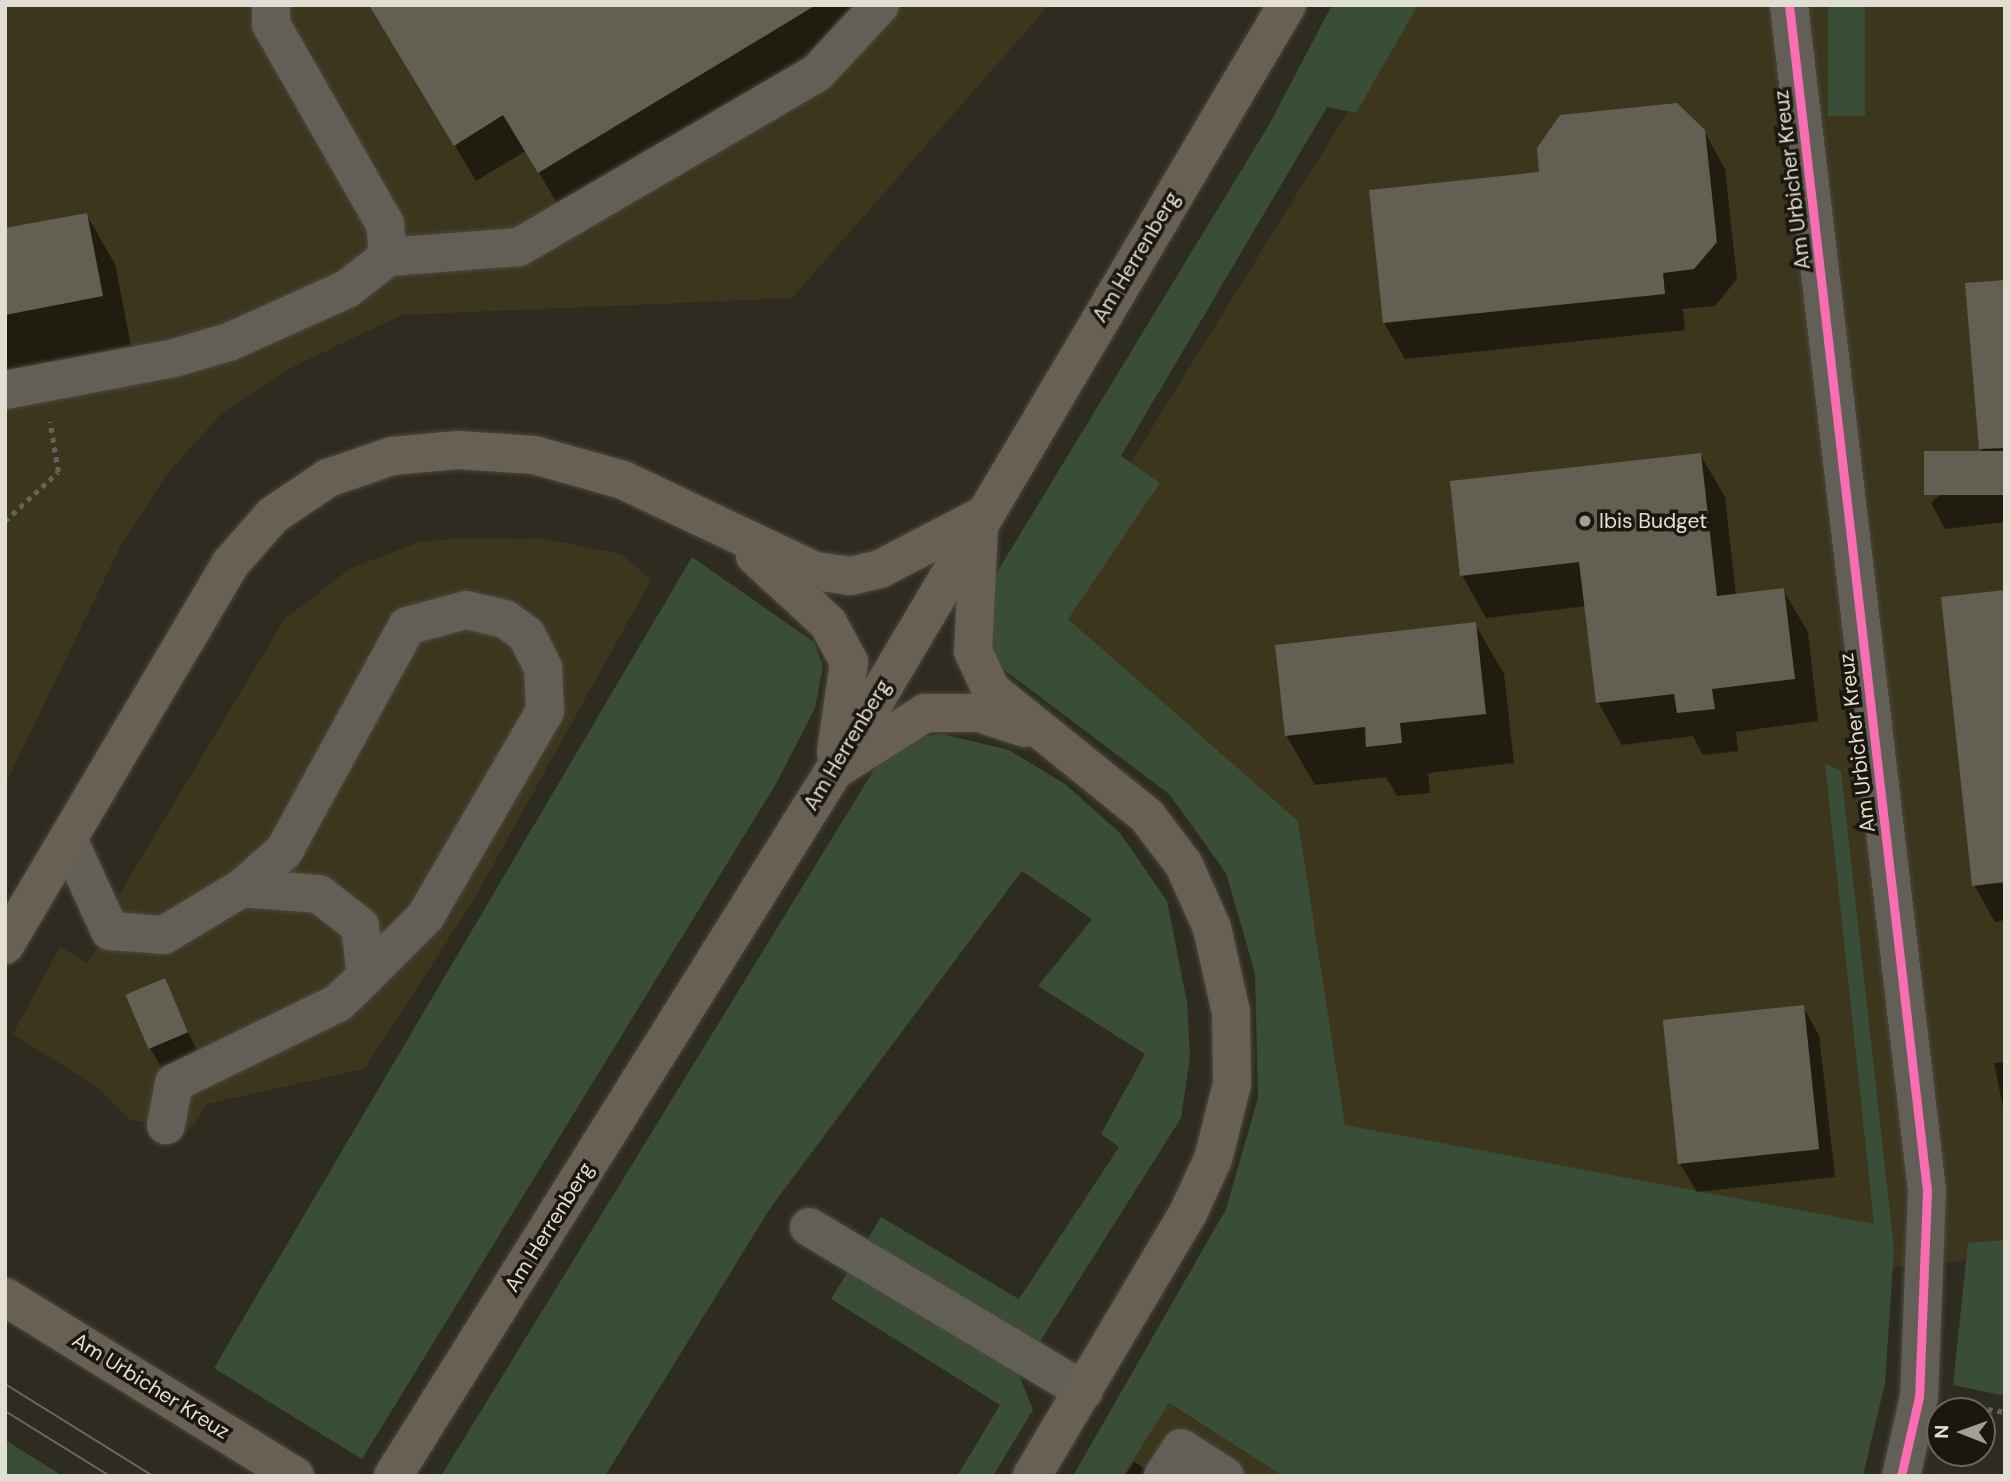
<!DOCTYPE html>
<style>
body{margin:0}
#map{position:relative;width:2010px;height:1481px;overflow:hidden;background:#2e2c20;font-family:"DM Sans",sans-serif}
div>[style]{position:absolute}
.built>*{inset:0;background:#3c361d}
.green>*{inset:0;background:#3a4d36;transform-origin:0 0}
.shadow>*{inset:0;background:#0007}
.building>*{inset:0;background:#626053;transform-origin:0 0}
.path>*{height:4.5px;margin-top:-2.25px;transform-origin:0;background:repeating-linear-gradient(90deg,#64625a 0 5px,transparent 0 10px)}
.roads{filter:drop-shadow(0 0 2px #4a483e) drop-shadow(0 0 2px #4a483e)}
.minor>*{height:38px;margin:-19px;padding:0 19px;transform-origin:19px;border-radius:19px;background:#615f56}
.major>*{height:38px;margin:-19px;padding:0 19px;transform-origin:19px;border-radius:19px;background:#686055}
.tram>*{height:2px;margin:-1px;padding:0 1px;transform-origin:1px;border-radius:1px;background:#6a6860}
.cycleway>*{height:9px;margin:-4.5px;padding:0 4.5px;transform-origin:4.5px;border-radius:4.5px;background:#f96db3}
.dots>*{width:19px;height:19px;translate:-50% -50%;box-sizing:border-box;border:4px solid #19170e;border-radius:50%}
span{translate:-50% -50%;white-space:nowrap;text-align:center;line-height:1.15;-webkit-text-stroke:7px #19170e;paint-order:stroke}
.street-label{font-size:21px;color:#e1dfd2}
.poi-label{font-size:21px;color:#e1dfd2}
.left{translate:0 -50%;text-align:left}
.frame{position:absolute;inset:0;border:7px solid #e1dfd2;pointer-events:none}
.north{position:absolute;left:1926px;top:1397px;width:70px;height:70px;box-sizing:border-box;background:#19170e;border:2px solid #69675c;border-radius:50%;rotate:271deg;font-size:19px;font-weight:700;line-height:28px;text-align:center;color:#e1dfd2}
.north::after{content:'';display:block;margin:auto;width:24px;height:32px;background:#a2a094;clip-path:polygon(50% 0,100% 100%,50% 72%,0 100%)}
</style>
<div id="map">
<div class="built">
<div style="clip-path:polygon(5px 5px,1049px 5px,792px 298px,402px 315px,294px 366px,222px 413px,167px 474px,121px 545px,5px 785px)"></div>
<div style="clip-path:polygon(1414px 5px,2005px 5px,2005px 1257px,1856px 1271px,1306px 1154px,1262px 841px,1036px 615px)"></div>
<div style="clip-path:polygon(464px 538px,546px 539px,621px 554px,651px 580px,472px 903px,364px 1069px,207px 1104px,192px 1128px,131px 1120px,100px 1089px,13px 1034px,60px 947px,87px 963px,124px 911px,115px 902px,284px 620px,349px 569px,419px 542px)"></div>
<div style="clip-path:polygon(1168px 1403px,1283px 1476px,1123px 1476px)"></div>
</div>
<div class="green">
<div style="clip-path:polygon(1332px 5px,1418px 5px,1356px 113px,1327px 107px,1121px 456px,1160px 483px,1068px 619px,1298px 821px,1345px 1125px,1874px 1224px,1825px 763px,1841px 771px,1894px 1249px,1885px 1383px,1863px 1476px,1283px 1476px,1169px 1403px,1123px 1476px,1073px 1476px,1226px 1209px,1258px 1098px,1255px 973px,1226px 873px,1169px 794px,991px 660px,991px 582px,1270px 123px)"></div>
<div style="left:1828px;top:5px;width:37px;height:111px"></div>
<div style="clip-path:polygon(692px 557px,814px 642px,823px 666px,815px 708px,777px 782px,362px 1459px,214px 1368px)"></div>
<div style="clip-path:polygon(942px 734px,1009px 750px,1065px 784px,1120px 833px,1167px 901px,1187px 1002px,1190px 1056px,1181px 1118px,1019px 1375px,1033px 1410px,993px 1476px,957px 1476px,1000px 1405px,831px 1299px,881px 1217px,1019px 1299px,1119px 1147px,1101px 1134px,1145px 1054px,1038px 986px,1092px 919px,1022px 871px,771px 1207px,605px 1476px,441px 1476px,880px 760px,909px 738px)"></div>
<div style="clip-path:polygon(2005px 1240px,2005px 1396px,1953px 1385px,1968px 1243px)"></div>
<div style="clip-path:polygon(5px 1440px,63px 1476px,5px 1476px)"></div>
</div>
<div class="shadow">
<div style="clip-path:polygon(371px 5px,856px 5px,867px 24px,560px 208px,526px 151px,476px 181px)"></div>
<div style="clip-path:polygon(1704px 131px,1725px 169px,1737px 279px,1715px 306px,1683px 309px,1685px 330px,1405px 359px,1384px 323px,1541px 174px)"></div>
<div style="clip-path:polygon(86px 214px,115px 264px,131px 346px,5px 370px,5px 230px)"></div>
<div style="clip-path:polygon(2005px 264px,2005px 522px,1945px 529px,1931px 503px,1982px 455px,1967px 285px,2004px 281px)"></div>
<div style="clip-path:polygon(1700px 454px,1725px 497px,1736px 595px,1783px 590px,1808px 632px,1818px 721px,1736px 732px,1738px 751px,1703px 755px,1693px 736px,1622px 745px,1598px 702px,1586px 606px,1486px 618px,1462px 575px)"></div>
<div style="clip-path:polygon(2005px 591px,2005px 920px,1995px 922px,1974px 885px)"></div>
<div style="clip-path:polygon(1475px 624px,1504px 674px,1514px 763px,1428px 773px,1430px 793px,1397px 796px,1386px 777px,1315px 785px,1286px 735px)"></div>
<div style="clip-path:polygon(164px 980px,197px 1051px,161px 1067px,150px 1048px)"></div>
<div style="clip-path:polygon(1803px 1007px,1819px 1035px,1835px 1177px,1697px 1192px,1680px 1164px)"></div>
<div style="clip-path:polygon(2005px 1062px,2005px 1117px,1994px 1063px)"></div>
<div style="clip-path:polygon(1134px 1462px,1143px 1467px,1148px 1476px,1125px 1476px)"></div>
</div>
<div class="building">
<div style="clip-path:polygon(369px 5px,816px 5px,538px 173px,503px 115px,454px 146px)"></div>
<div style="clip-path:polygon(1677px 103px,1705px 130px,1717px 242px,1694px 269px,1663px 273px,1665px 294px,1383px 323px,1369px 190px,1539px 172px,1537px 148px,1560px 115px)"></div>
<div style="clip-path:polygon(87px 213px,103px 296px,5px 315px,5px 228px)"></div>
<div style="clip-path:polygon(2005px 280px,2005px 448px,1979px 449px,1965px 283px)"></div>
<div style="left:2005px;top:451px;width:44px;height:81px;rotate:90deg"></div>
<div style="clip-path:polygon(1701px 453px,1717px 596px,1784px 588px,1795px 679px,1712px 689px,1715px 709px,1677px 713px,1674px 694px,1596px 703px,1579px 562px,1460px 576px,1450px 481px)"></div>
<div style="clip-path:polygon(2005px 590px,2005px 882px,1972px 886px,1941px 597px)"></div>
<div style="clip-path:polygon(1476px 622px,1486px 714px,1400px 723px,1402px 743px,1366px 747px,1365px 727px,1285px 736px,1275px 645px)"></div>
<div style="left:165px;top:978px;width:59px;height:43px;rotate:67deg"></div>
<div style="left:1804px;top:1005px;width:145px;height:142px;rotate:84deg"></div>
</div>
<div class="path">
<div style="left:5px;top:521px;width:72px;rotate:-42.8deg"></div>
<div style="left:58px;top:472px;width:51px;rotate:-99.1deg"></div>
<div style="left:1958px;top:1404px;width:48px;rotate:9.7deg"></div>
</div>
<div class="roads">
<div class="minor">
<div style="left:1789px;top:5px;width:1194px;rotate:83.36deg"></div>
<div style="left:1927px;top:1191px;width:206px;rotate:92.2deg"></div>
<div style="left:1919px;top:1397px;width:81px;rotate:102.8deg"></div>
<div style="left:388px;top:257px;width:131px;rotate:-4.4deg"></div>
<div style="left:519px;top:247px;width:345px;rotate:-30.3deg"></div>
<div style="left:817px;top:73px;width:93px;rotate:-47.2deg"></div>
<div style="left:5px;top:390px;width:172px;rotate:-10.7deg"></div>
<div style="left:174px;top:358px;width:57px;rotate:-16.2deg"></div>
<div style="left:229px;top:342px;width:129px;rotate:-24.2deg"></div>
<div style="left:347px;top:289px;width:52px;rotate:-38deg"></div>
<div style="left:388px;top:257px;width:33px;rotate:-95deg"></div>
<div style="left:385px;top:224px;width:230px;rotate:-119.7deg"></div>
<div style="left:271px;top:24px;width:19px;rotate:-90deg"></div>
<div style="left:68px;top:839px;width:101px;rotate:65.5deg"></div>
<div style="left:110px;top:931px;width:54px;rotate:4.2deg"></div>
<div style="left:164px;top:935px;width:91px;rotate:-31.1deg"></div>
<div style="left:242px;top:888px;width:77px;rotate:4.5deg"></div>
<div style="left:319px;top:894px;width:52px;rotate:38deg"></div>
<div style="left:360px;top:926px;width:50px;rotate:83.2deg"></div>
<div style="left:366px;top:976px;width:39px;rotate:136deg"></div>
<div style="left:338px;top:1003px;width:182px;rotate:154deg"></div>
<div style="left:174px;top:1083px;width:43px;rotate:100.8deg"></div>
<div style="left:242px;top:888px;width:56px;rotate:-41.4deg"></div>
<div style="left:284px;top:851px;width:256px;rotate:-61.3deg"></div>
<div style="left:407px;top:626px;width:61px;rotate:-15.2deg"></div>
<div style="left:466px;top:610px;width:40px;rotate:13deg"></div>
<div style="left:505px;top:619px;width:26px;rotate:36deg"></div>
<div style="left:526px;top:634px;width:38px;rotate:63deg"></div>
<div style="left:543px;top:668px;width:43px;rotate:87.3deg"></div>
<div style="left:545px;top:711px;width:238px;rotate:120.2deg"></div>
<div style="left:425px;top:917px;width:83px;rotate:135deg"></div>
<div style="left:809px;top:1227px;width:320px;rotate:30.8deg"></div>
<div style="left:1163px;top:1476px;width:33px;rotate:-57deg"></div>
<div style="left:1181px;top:1448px;width:52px;rotate:32.5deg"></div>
</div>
<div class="major">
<div style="left:979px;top:526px;width:125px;rotate:92.7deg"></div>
<div style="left:973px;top:651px;width:43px;rotate:65.2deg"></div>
<div style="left:991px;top:690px;width:201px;rotate:38.9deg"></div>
<div style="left:1147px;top:816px;width:61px;rotate:52.9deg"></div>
<div style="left:1184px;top:865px;width:69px;rotate:66deg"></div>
<div style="left:1212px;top:928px;width:86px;rotate:77.3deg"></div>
<div style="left:1231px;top:1012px;width:72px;rotate:89.2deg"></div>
<div style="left:1232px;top:1084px;width:77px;rotate:104.2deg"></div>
<div style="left:1213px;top:1159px;width:60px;rotate:114.8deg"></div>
<div style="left:1188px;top:1213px;width:306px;rotate:120.7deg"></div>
<div style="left:755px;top:556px;width:99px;rotate:42.5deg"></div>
<div style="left:828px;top:623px;width:44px;rotate:61.7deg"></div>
<div style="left:849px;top:662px;width:91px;rotate:98.2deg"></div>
<div style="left:838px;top:768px;width:103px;rotate:-32.3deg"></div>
<div style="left:925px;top:713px;width:54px"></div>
<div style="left:979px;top:713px;width:48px;rotate:18.1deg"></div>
<div style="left:5px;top:945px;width:442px;rotate:-59.4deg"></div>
<div style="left:230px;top:564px;width:65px;rotate:-48.7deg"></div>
<div style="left:273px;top:515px;width:66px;rotate:-33.9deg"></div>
<div style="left:328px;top:478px;width:68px;rotate:-19deg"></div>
<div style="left:392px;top:456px;width:66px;rotate:-5.2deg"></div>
<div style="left:458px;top:450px;width:76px;rotate:3.8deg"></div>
<div style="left:534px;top:455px;width:92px;rotate:15.7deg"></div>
<div style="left:623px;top:480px;width:212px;rotate:25.4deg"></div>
<div style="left:815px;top:571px;width:35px;rotate:8deg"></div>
<div style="left:850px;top:576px;width:31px;rotate:-13deg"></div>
<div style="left:880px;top:569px;width:113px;rotate:-27.5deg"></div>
<div style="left:5px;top:1297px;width:341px;rotate:31.7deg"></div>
<div style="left:393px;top:1476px;width:830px;rotate:-57.99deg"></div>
<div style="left:833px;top:772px;width:891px;rotate:-59.38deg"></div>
</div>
</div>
<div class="tram">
<div style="left:5px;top:1384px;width:174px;rotate:31.9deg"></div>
<div style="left:5px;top:1411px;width:123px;rotate:31.8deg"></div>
</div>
<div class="cycleway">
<div style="left:1789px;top:5px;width:1194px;rotate:83.36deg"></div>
<div style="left:1927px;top:1191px;width:206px;rotate:92.2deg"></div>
<div style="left:1919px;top:1397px;width:81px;rotate:102.8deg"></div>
</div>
<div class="dots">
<div style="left:1585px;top:521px;background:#a2a094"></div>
</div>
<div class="street-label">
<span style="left:1792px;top:180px;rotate:-97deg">Am Urbicher Kreuz</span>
<span style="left:1136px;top:257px;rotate:-59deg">Am Herrenberg</span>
<span style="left:1857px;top:743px;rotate:-97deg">Am Urbicher Kreuz</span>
<span style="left:847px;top:745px;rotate:-59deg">Am Herrenberg</span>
<span style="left:549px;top:1227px;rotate:-58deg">Am Herrenberg</span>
<span style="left:151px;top:1386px;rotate:32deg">Am Urbicher Kreuz</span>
</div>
<div class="poi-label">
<span class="left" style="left:1599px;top:521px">Ibis Budget</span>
</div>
<div class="frame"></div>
<div class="north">N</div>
</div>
